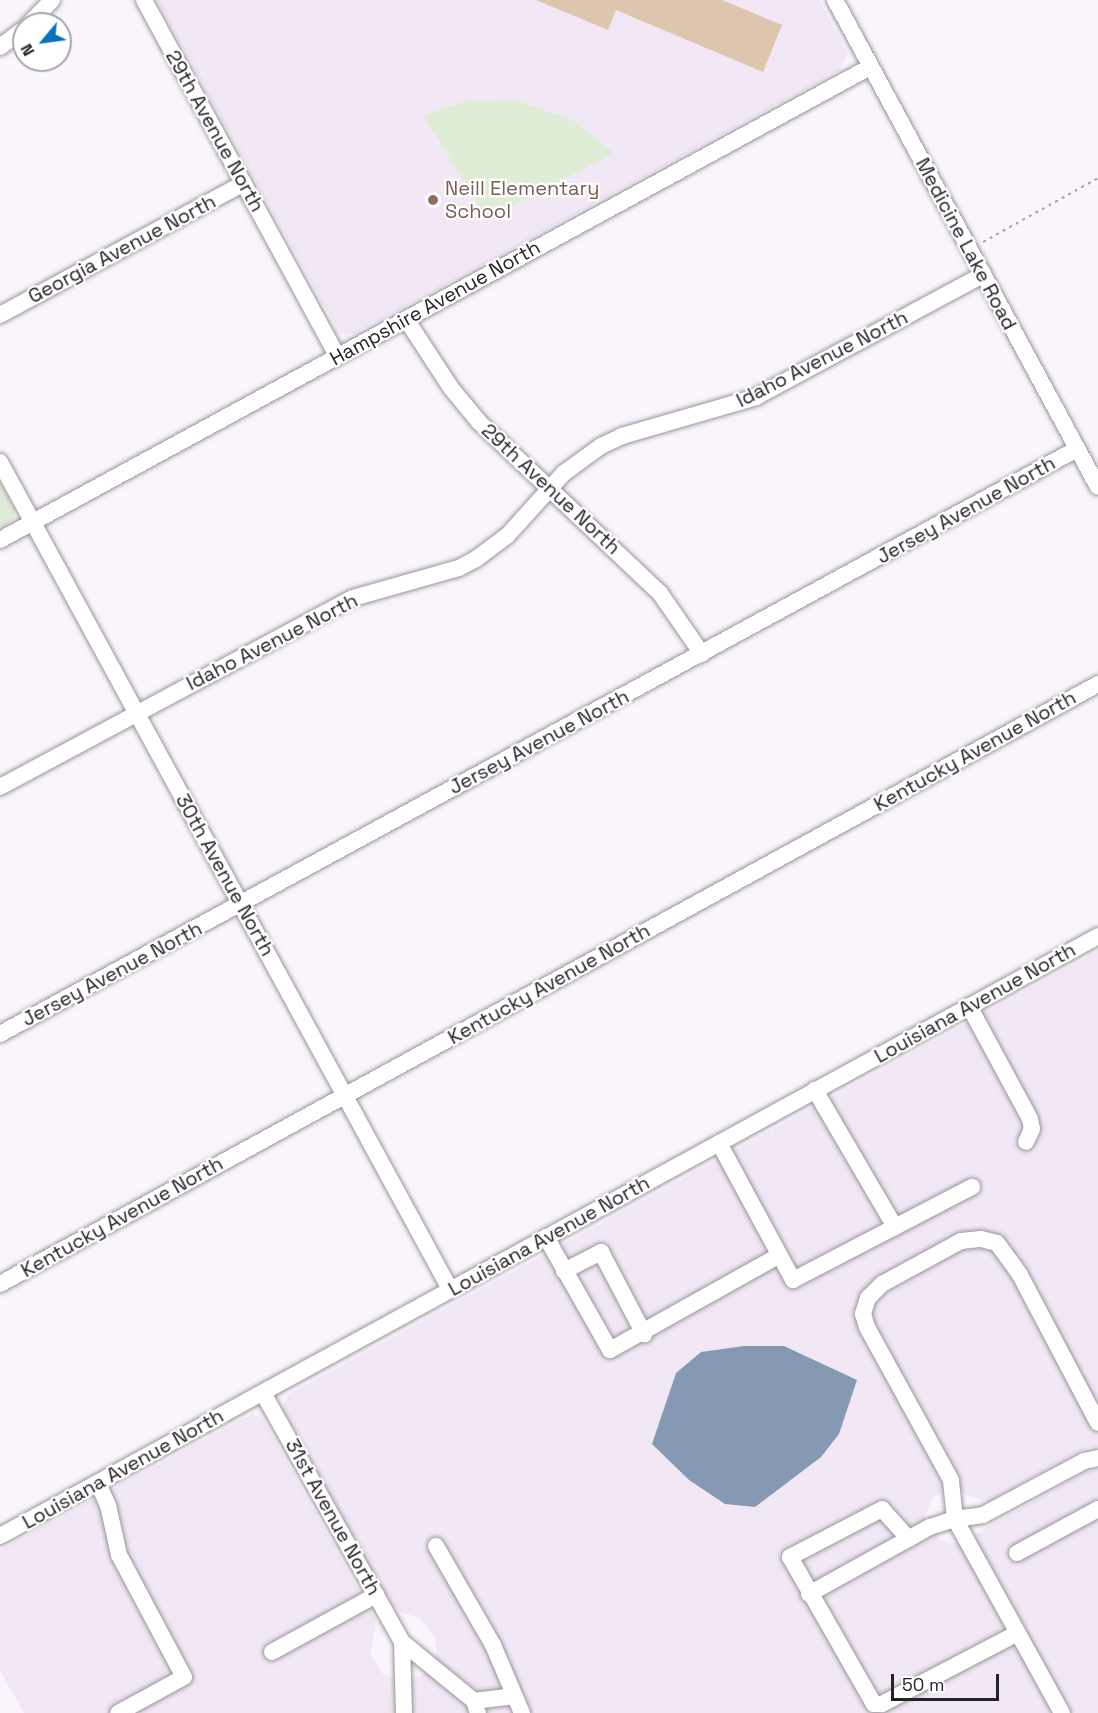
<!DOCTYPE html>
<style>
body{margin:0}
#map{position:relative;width:1098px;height:1713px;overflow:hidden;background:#faf5fd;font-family:"Space Grotesk",sans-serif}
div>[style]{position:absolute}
.built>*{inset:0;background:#f1e7f5}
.green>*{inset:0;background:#dfedd7}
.water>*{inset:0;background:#859ab2}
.building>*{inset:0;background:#dec5ad}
.path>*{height:2px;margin-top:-1px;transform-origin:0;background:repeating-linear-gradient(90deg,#a39fa5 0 3px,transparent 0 7.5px)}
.roads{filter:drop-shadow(0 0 2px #99949b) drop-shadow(0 0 2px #99949b)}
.minor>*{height:16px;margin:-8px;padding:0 8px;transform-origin:8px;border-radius:8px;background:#fff}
.dots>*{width:16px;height:16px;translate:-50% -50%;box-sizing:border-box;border:3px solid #fff;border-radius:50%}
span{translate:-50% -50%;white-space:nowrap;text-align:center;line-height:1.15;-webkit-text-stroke:4.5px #fff;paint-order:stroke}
.street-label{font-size:20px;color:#242225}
.education-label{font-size:20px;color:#785e54}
.left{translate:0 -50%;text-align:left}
.north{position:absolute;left:12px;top:12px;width:60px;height:60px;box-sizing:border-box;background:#fff;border:2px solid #a7a7a8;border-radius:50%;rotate:241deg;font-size:16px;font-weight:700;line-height:24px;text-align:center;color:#242225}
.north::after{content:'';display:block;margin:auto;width:21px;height:27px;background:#0a71bd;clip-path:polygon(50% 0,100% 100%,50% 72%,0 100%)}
.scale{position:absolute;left:891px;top:1674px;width:108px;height:27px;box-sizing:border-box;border:3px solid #242225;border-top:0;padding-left:8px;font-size:18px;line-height:21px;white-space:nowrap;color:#242225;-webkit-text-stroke:4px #fff;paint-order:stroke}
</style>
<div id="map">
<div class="built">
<div style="clip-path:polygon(157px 0,819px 0,848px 53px,840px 70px,354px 334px,345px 335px,338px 331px)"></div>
<div style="clip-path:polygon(1098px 951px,1098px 1447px,1086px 1448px,988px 1502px,957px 1491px,945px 1492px,933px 1497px,924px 1518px,939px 1540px,954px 1543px,967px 1539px,1085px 1472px,1098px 1469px,1098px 1713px,24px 1713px,0 1671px,0 1550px,252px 1414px,263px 1419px,376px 1621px,371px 1653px,377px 1665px,383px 1674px,406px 1682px,426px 1673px,437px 1652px,434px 1636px,420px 1618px,400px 1612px,391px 1604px,282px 1408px,288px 1395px)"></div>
</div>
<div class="green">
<div style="clip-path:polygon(469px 100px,518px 101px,573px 120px,614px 153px,497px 214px,481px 209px,423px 115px)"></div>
<div style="clip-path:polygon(0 482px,15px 510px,14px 519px,0 530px)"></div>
</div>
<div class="water">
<div style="clip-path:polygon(744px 1346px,784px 1346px,857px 1380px,839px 1434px,821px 1457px,755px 1507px,725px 1504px,689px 1480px,652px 1444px,676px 1373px,701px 1352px)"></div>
</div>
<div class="building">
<div style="clip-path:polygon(536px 0,722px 0,782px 25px,763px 72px,616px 10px,608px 30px)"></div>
</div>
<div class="path">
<div style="left:983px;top:242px;width:132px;rotate:-29.1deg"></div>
</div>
<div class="roads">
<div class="minor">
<div style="left:144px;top:0;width:405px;rotate:61.5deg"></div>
<div style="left:835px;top:0;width:553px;rotate:61.63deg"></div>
<div style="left:29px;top:24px;width:33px;rotate:-46deg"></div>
<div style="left:0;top:47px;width:30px;rotate:-37deg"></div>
<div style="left:0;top:315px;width:277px;rotate:-28.4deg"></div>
<div style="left:406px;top:319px;width:82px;rotate:56.9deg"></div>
<div style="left:451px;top:388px;width:44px;rotate:50.5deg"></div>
<div style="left:479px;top:422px;width:249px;rotate:43.4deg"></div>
<div style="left:660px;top:593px;width:74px;rotate:55.5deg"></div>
<div style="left:0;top:462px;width:942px;rotate:61.45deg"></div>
<div style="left:0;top:540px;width:990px;rotate:-28.53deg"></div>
<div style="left:0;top:787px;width:400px;rotate:-28.2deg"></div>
<div style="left:353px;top:598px;width:110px;rotate:-15.8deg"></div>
<div style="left:459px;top:568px;width:19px;rotate:-28deg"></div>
<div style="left:476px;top:559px;width:39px;rotate:-37deg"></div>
<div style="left:507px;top:536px;width:85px;rotate:-47.9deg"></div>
<div style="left:564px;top:473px;width:46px;rotate:-36.1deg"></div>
<div style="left:601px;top:446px;width:23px;rotate:-25deg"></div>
<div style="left:622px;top:436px;width:140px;rotate:-16.2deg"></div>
<div style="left:756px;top:397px;width:258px;rotate:-28.3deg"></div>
<div style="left:969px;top:1006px;width:128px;rotate:61.6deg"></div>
<div style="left:1030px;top:1119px;width:10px;rotate:79deg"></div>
<div style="left:1032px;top:1129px;width:14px;rotate:115deg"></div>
<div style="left:0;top:1034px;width:1226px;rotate:-28.51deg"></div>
<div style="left:719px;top:1143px;width:156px;rotate:61.6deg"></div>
<div style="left:793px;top:1280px;width:115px;rotate:-27.5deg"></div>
<div style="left:895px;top:1227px;width:159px;rotate:-120.3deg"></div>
<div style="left:895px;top:1227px;width:87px;rotate:-27.5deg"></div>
<div style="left:546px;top:1237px;width:130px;rotate:60.5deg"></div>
<div style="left:610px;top:1350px;width:193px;rotate:-29.2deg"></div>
<div style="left:564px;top:1271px;width:42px;rotate:-27.2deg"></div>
<div style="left:601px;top:1252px;width:93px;rotate:62.3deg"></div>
<div style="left:0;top:1284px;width:1251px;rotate:-28.65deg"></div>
<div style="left:263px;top:1393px;width:285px;rotate:60.8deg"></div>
<div style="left:402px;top:1642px;width:93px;rotate:39.3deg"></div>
<div style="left:474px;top:1701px;width:13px;rotate:72deg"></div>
<div style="left:98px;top:1483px;width:24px;rotate:66deg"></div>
<div style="left:108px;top:1505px;width:51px;rotate:77.6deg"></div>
<div style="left:119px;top:1555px;width:138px;rotate:62deg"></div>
<div style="left:184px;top:1677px;width:75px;rotate:151.4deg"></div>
<div style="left:0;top:1536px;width:1251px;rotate:-28.65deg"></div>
<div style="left:909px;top:1539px;width:40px;rotate:-132deg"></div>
<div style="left:882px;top:1509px;width:104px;rotate:152.4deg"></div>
<div style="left:790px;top:1557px;width:169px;rotate:60.3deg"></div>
<div style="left:874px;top:1704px;width:8px"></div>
<div style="left:882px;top:1704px;width:153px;rotate:-27.6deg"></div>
<div style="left:436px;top:1546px;width:114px;rotate:60.1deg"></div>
<div style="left:493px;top:1645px;width:74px;rotate:66.9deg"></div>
<div style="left:1017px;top:1553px;width:92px;rotate:-28.5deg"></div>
<div style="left:809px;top:1594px;width:138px;rotate:-29deg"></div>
<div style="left:930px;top:1527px;width:26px;rotate:-18deg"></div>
<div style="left:955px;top:1519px;width:28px;rotate:-8deg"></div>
<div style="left:983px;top:1515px;width:115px;rotate:-28.1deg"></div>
<div style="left:1084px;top:1461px;width:14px;rotate:-12deg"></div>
<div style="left:402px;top:1642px;width:71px;rotate:88.4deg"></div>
<div style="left:272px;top:1652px;width:119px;rotate:-28.7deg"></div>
<div style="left:474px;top:1701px;width:39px;rotate:-7deg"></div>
<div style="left:1062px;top:1713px;width:222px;rotate:-118.9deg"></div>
<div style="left:955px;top:1519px;width:39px;rotate:-96deg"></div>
<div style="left:951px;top:1480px;width:175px;rotate:-118.8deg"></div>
<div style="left:867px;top:1327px;width:14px;rotate:-107deg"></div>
<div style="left:863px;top:1314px;width:17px;rotate:-73deg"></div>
<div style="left:868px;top:1298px;width:20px;rotate:-45deg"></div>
<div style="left:882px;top:1284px;width:90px;rotate:-28.6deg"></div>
<div style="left:961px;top:1241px;width:20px;rotate:-6deg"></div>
<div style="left:981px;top:1239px;width:16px;rotate:14deg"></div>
<div style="left:997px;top:1243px;width:39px;rotate:54deg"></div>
<div style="left:1020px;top:1275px;width:167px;rotate:62.2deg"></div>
</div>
</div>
<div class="dots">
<div style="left:433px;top:200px;background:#8d6e63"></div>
</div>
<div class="street-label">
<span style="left:215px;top:131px;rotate:61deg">29th Avenue North</span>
<span style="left:966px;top:244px;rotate:62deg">Medicine Lake Road</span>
<span style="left:122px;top:249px;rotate:-28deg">Georgia Avenue North</span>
<span style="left:435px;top:303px;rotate:-29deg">Hampshire Avenue North</span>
<span style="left:822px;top:359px;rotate:-27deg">Idaho Avenue North</span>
<span style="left:551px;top:489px;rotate:43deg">29th Avenue North</span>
<span style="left:966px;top:510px;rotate:-29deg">Jersey Avenue North</span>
<span style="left:272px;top:642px;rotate:-27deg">Idaho Avenue North</span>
<span style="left:539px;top:742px;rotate:-28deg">Jersey Avenue North</span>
<span style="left:975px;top:751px;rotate:-29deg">Kentucky Avenue North</span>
<span style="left:225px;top:875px;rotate:61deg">30th Avenue North</span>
<span style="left:112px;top:974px;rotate:-28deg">Jersey Avenue North</span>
<span style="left:549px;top:984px;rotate:-29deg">Kentucky Avenue North</span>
<span style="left:975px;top:1003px;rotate:-29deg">Louisiana Avenue North</span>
<span style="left:122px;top:1217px;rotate:-29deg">Kentucky Avenue North</span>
<span style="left:549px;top:1236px;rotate:-29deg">Louisiana Avenue North</span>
<span style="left:123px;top:1469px;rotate:-29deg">Louisiana Avenue North</span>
<span style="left:333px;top:1517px;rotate:61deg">31st Avenue North</span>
</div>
<div class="education-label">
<span class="left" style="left:445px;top:200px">Neill Elementary<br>School</span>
</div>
<div class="north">N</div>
<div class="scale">50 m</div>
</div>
